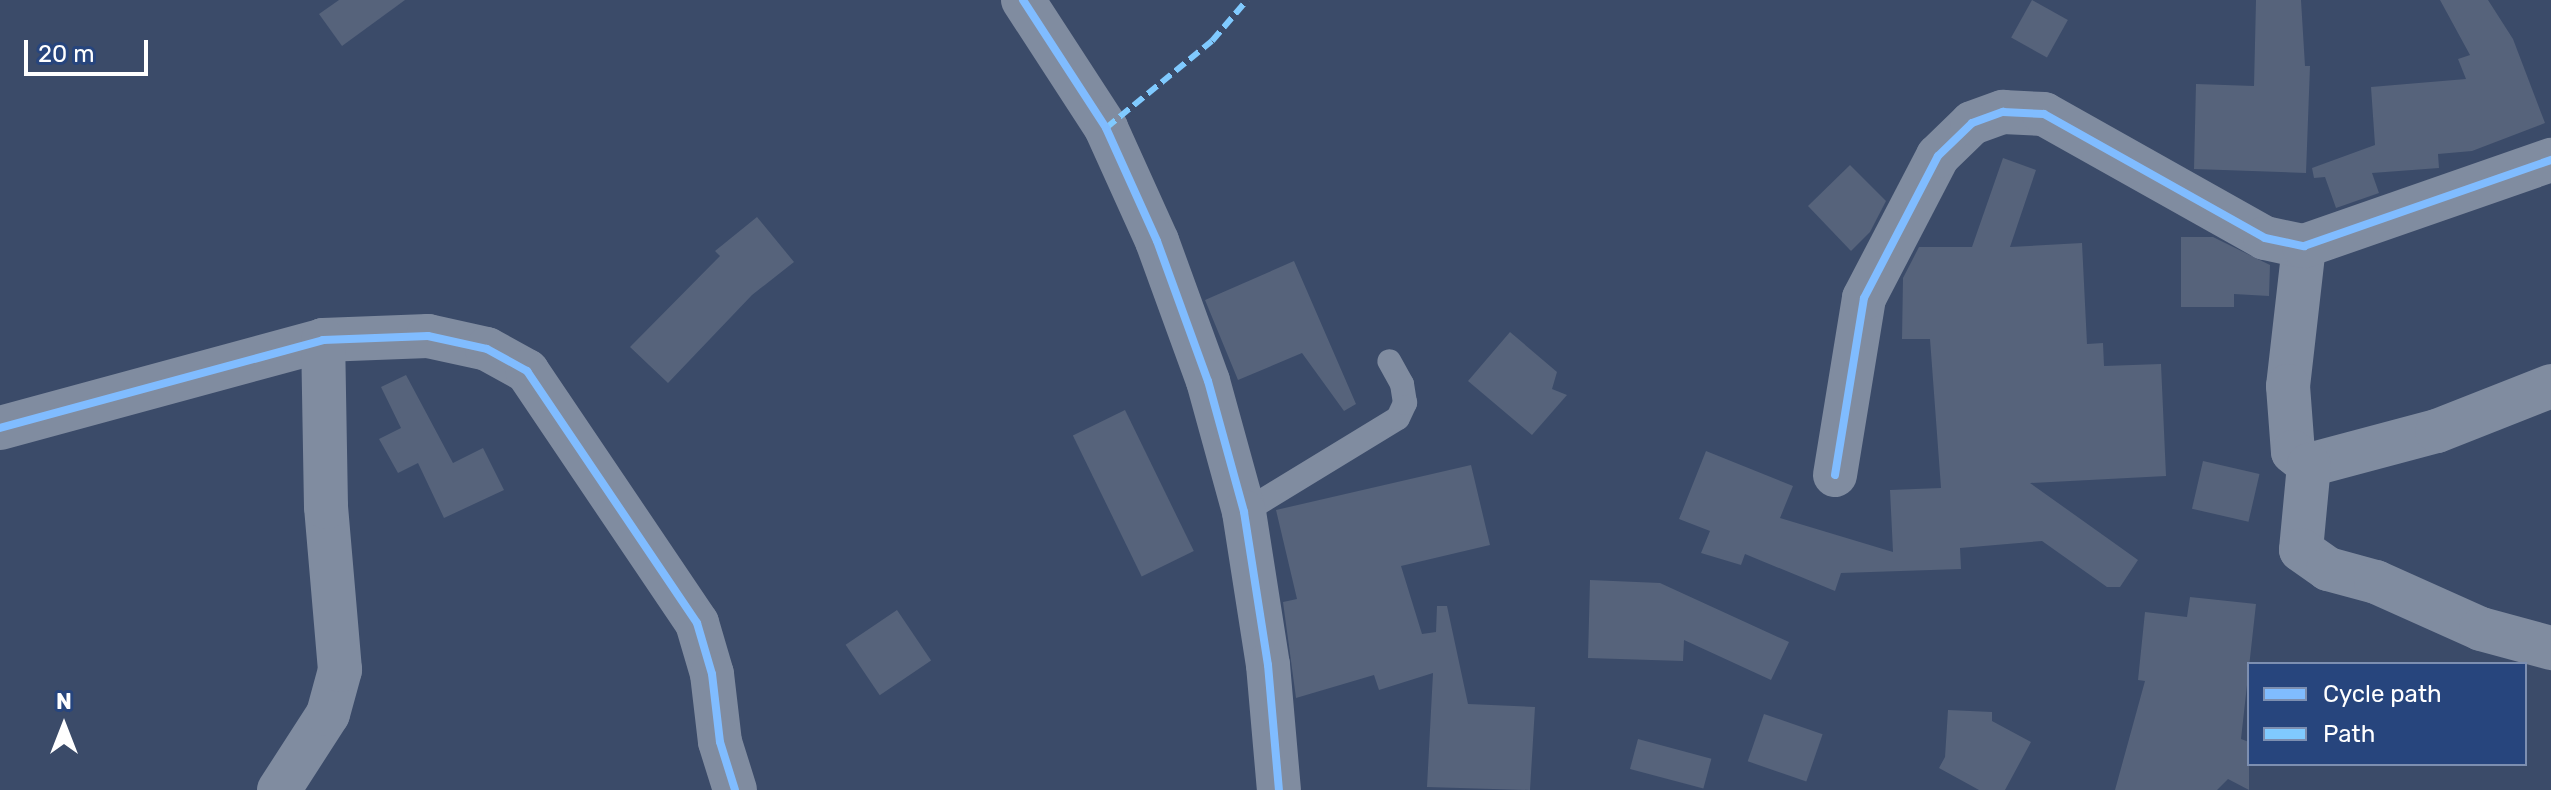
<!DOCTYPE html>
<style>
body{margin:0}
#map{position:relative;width:2551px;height:790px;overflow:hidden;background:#3b4b69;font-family:Rubik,sans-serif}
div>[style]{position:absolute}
.building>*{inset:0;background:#56637b;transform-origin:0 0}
.lane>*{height:24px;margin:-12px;padding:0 12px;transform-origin:12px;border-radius:12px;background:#808ca0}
.street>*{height:44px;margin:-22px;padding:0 22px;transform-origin:22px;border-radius:22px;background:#808ca0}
.quiet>*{height:6px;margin-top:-3px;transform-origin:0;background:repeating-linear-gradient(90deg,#80caff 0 12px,transparent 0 18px)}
.cycleway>*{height:8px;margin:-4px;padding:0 4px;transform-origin:4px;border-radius:4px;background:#80bcff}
span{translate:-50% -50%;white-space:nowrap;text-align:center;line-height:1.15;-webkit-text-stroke:6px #27457d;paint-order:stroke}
.legend{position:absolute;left:2247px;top:662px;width:280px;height:104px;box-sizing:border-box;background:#27457d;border:2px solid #7d8fb1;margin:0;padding:10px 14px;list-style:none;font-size:24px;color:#fff}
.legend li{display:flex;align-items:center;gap:16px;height:40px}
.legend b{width:40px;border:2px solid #7d8fb1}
.north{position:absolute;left:24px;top:686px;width:80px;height:80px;-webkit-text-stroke:6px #27457d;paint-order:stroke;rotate:0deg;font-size:22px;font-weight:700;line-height:32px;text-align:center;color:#fff}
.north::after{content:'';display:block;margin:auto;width:28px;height:36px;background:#fff;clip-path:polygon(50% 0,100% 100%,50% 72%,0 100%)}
.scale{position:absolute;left:24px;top:40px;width:124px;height:36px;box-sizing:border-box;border:4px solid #fff;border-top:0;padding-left:10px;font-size:24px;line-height:28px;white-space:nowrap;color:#fff;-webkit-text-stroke:6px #27457d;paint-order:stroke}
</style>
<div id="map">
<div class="building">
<div style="clip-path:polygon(339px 0,405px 0,342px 46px,319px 14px)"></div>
<div style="left:2032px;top:0;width:41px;height:43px;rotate:29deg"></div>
<div style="clip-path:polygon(2256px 0,2301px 0,2305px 66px,2310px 66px,2306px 173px,2194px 169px,2196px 84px,2254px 86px)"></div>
<div style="clip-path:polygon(2440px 0,2488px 0,2513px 39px,2545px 123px,2472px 151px,2438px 154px,2439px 168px,2372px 173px,2379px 193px,2336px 208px,2325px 177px,2314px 178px,2312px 168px,2375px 145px,2371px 87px,2466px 79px,2458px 59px,2470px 55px)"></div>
<div style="clip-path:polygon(2003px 158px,2036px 170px,2010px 247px,2082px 243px,2087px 344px,2103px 343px,2104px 366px,2161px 364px,2166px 476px,2030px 483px,2138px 560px,2120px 587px,2107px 587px,2042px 541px,1960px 548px,1961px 569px,1841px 573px,1835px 591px,1745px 554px,1741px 565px,1701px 553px,1710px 531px,1679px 519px,1706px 451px,1793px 486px,1780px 518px,1893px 552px,1890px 490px,1941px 488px,1930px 339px,1902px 339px,1903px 278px,1919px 247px,1972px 247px)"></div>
<div style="clip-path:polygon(1850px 165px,1886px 201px,1870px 232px,1851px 251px,1808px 206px)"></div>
<div style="clip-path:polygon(757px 217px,794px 262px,752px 295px,668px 383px,630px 347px,720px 256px,715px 251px)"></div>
<div style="clip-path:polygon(2181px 237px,2213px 237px,2270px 265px,2269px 296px,2234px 294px,2234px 307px,2181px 307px)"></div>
<div style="clip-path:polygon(1294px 261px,1356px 404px,1344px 411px,1302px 353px,1238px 380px,1205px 300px)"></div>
<div style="clip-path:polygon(1510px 332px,1557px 372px,1552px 389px,1567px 395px,1532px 435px,1468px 381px)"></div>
<div style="clip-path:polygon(406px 375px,453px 463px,483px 448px,504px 490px,444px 518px,418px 463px,398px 473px,379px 439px,401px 428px,381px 387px)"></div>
<div style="left:1125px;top:410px;width:157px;height:58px;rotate:64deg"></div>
<div style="left:2203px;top:461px;width:58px;height:49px;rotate:13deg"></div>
<div style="clip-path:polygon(1471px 465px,1490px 545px,1401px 566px,1422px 634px,1436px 632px,1437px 606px,1447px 606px,1468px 704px,1535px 707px,1530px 790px,1427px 787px,1433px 673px,1379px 690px,1374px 675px,1296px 698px,1283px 602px,1297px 599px,1276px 510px)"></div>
<div style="clip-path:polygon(1590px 580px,1660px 583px,1789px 642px,1771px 680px,1684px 640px,1683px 661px,1588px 658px)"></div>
<div style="clip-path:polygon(2190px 597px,2256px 604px,2241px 739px,2249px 742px,2249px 790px,2228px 779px,2217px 790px,2115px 790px,2145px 681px,2138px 680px,2145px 612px,2187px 617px)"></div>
<div style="left:897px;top:610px;width:61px;height:62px;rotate:56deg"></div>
<div style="clip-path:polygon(1948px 710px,1992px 712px,1992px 721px,2031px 742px,2005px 790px,1979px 790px,1939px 768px,1945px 757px)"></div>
<div style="left:1764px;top:714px;width:62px;height:50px;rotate:19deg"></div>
<div style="left:1638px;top:739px;width:76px;height:31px;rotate:15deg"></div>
</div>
<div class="lane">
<div style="left:1244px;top:512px;width:180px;rotate:-31.4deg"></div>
<div style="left:1398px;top:418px;width:17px;rotate:-65deg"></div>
<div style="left:1405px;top:403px;width:19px;rotate:-99deg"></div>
<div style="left:1402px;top:384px;width:26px;rotate:-119deg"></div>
</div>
<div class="street">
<div style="left:1023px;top:0;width:153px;rotate:57deg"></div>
<div style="left:1106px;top:128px;width:124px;rotate:65.7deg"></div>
<div style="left:1157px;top:241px;width:149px;rotate:70deg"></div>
<div style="left:1208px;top:381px;width:136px;rotate:74.6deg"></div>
<div style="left:1244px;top:512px;width:155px;rotate:81.1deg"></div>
<div style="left:1268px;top:665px;width:125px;rotate:85deg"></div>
<div style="left:2304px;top:246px;width:141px;rotate:96.5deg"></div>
<div style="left:2288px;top:386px;width:66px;rotate:85.7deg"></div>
<div style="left:2293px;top:452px;width:21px;rotate:39deg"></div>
<div style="left:2309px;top:465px;width:132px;rotate:-14.9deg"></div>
<div style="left:2437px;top:431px;width:123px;rotate:-21.5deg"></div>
<div style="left:0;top:428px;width:335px;rotate:-15.2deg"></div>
<div style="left:323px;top:340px;width:105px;rotate:-2.2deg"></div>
<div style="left:428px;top:336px;width:60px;rotate:12.4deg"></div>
<div style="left:487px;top:349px;width:46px;rotate:28.8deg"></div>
<div style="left:527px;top:371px;width:304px;rotate:56deg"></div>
<div style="left:697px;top:623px;width:53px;rotate:73.6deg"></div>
<div style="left:712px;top:674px;width:68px;rotate:83.3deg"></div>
<div style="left:720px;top:742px;width:50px;rotate:72.6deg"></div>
<div style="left:2309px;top:465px;width:85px;rotate:95.4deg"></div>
<div style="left:2301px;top:550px;width:33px;rotate:35deg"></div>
<div style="left:2328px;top:569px;width:50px;rotate:15.2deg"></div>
<div style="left:2376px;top:582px;width:115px;rotate:24.1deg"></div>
<div style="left:2481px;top:629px;width:73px;rotate:15.2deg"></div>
<div style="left:1835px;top:475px;width:179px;rotate:-80.7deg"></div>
<div style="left:1864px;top:298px;width:160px;rotate:-62.5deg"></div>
<div style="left:1938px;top:156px;width:47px;rotate:-44.1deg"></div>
<div style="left:1972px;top:123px;width:33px;rotate:-20deg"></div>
<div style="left:2003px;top:112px;width:41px;rotate:2.8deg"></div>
<div style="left:2044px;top:114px;width:253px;rotate:29.3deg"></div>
<div style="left:2265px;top:238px;width:40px;rotate:12deg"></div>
<div style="left:2304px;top:246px;width:262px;rotate:-19.2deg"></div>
<div style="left:279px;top:790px;width:90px;rotate:-57.2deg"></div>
<div style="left:328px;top:714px;width:46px;rotate:-74.7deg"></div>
<div style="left:340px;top:670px;width:164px;rotate:-94.9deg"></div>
<div style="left:326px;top:507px;width:167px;rotate:-91deg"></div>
</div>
<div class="quiet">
<div style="left:1106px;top:128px;width:137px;rotate:-39.4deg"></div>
<div style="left:1212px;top:41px;width:54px;rotate:-49.5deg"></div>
</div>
<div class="cycleway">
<div style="left:1023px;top:0;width:153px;rotate:57deg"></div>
<div style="left:1106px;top:128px;width:124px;rotate:65.7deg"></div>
<div style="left:1157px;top:241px;width:149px;rotate:70deg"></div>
<div style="left:1208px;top:381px;width:136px;rotate:74.6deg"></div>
<div style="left:1244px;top:512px;width:155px;rotate:81.1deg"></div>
<div style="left:1268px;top:665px;width:125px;rotate:85deg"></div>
<div style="left:0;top:428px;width:335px;rotate:-15.2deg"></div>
<div style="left:323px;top:340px;width:105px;rotate:-2.2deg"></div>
<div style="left:428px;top:336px;width:60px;rotate:12.4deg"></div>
<div style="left:487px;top:349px;width:46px;rotate:28.8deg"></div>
<div style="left:527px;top:371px;width:304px;rotate:56deg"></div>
<div style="left:697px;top:623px;width:53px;rotate:73.6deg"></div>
<div style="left:712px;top:674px;width:68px;rotate:83.3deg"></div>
<div style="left:720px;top:742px;width:50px;rotate:72.6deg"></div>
<div style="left:1835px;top:475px;width:179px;rotate:-80.7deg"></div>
<div style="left:1864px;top:298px;width:160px;rotate:-62.5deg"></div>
<div style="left:1938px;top:156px;width:47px;rotate:-44.1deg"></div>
<div style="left:1972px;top:123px;width:33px;rotate:-20deg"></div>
<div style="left:2003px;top:112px;width:41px;rotate:2.8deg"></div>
<div style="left:2044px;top:114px;width:253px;rotate:29.3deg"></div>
<div style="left:2265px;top:238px;width:40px;rotate:12deg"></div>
<div style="left:2304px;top:246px;width:262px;rotate:-19.2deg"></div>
</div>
<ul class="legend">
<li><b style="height:10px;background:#80bcff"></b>Cycle path</li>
<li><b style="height:10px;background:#80caff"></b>Path</li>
</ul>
<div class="north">N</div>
<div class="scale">20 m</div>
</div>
